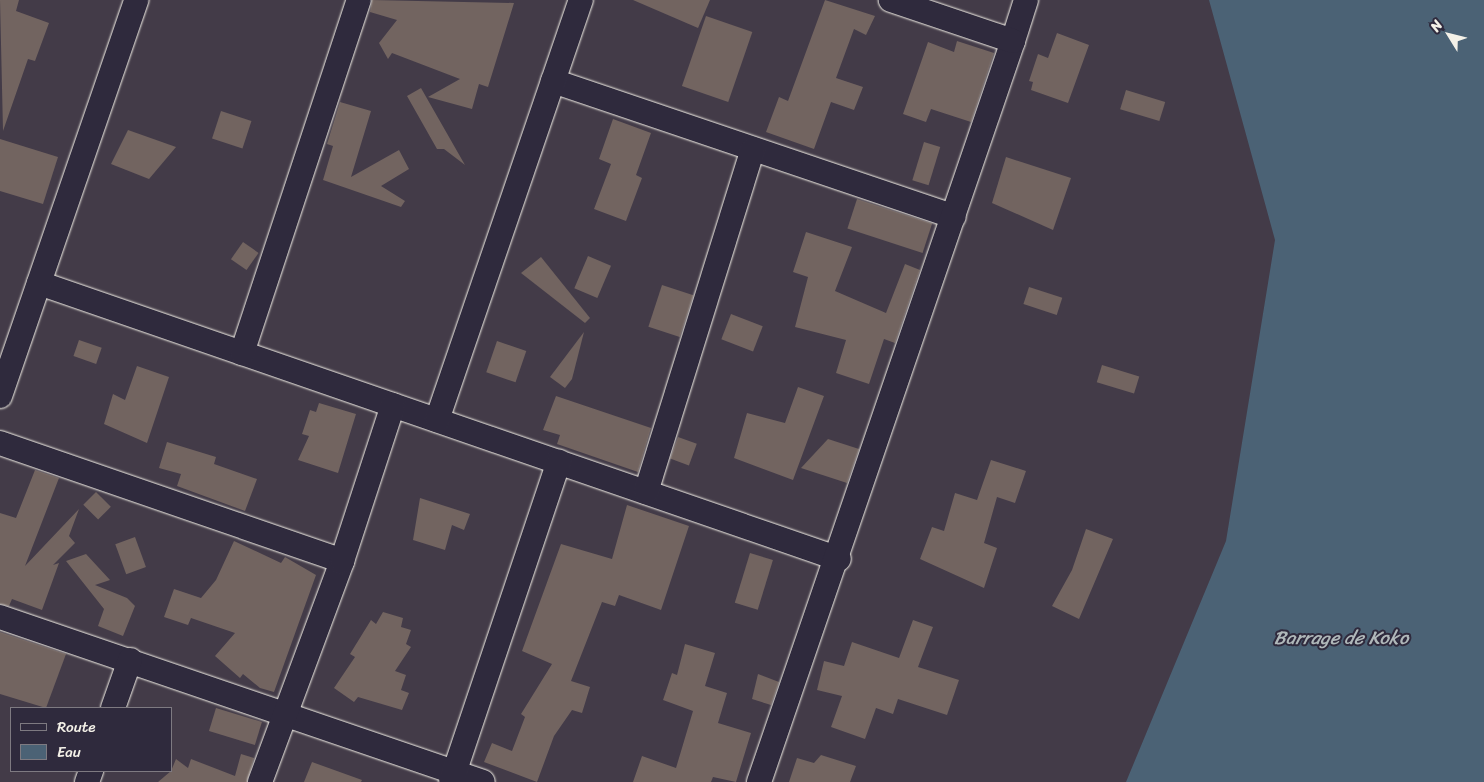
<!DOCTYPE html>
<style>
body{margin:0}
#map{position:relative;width:1484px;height:782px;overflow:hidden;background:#433b48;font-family:Sriracha,sans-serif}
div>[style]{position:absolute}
.water>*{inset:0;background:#4b6275}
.building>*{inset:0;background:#726460;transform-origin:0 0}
.roads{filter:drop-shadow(0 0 1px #f4f1e8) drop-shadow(0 0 1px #f4f1e8)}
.street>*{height:24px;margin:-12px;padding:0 12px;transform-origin:12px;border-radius:12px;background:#2f2a3d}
span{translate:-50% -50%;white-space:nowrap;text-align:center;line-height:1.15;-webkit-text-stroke:4px #2f2a3d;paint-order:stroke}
.water-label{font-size:19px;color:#b0b8ba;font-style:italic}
.legend{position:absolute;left:10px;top:707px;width:162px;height:65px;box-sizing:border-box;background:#2f2a3d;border:1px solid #7e7a81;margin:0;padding:6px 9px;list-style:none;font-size:15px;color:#f4f1e8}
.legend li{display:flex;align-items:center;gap:10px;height:25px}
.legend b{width:25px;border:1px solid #7e7a81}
.north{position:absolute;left:1424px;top:10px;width:50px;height:50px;-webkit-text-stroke:4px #2f2a3d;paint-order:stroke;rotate:306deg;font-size:14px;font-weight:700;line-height:20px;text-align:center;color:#f4f1e8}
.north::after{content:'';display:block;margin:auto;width:18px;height:22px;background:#f4f1e8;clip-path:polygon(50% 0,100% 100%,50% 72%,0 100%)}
</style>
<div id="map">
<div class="water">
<div style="clip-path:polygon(1209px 0,1484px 0,1484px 782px,1126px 782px,1226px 541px,1275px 240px)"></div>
</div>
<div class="building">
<div style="clip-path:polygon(0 0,19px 0,16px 11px,49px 23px,35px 61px,28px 59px,3px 131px)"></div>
<div style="clip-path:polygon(372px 0,514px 3px,488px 87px,479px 84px,472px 109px,428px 97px,460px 79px,392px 53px,388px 59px,379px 43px,397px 20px,370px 12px)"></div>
<div style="clip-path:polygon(633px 0,710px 0,698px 28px)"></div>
<div style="clip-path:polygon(825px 0,875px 16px,866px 35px,854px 29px,836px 78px,863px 87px,854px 110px,831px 102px,814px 149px,766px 132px,779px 97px,788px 101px)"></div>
<div style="left:706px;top:16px;width:49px;height:74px;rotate:19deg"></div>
<div style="clip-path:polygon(1057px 33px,1089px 45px,1068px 103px,1031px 90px,1033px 82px,1029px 81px,1038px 54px,1048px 58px)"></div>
<div style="clip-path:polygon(957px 41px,994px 53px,971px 122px,931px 109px,926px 122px,903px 114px,928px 42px,954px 52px)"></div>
<div style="clip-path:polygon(421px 88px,465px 165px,444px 149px,437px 149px,407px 96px)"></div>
<div style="left:1126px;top:90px;width:41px;height:20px;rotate:17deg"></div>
<div style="clip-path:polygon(340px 102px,371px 111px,351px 177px,399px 150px,409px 169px,381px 186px,405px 201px,401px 207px,323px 180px,333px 146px,327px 144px)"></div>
<div style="left:221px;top:111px;width:32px;height:29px;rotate:18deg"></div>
<div style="clip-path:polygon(613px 119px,651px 133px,636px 175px,642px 178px,626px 221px,594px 209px,611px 164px,599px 159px)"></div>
<div style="clip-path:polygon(128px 130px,176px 147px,149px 179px,111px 164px)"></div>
<div style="clip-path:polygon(0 139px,58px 157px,43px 204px,0 191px)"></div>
<div style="left:924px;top:142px;width:17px;height:40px;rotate:17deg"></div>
<div style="clip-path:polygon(1006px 157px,1071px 178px,1053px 230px,992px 203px)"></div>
<div style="left:857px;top:199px;width:79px;height:31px;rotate:18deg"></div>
<div style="clip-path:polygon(806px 232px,852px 247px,835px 291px,886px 313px,905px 264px,920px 270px,895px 343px,884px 339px,869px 384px,836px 373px,846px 340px,795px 327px,808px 277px,793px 272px)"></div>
<div style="left:243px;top:242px;width:19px;height:21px;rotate:35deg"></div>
<div style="left:588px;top:256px;width:25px;height:35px;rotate:23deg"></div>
<div style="clip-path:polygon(541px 257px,590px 318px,585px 323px,521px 273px)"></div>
<div style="left:662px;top:285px;width:33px;height:44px;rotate:18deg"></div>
<div style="left:1029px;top:287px;width:35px;height:18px;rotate:18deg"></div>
<div style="left:731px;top:314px;width:34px;height:27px;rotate:21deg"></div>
<div style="clip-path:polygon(584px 332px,572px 379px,565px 388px,550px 377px)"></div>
<div style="left:79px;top:340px;width:24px;height:17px;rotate:19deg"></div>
<div style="left:497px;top:341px;width:31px;height:33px;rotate:19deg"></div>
<div style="left:1102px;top:365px;width:39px;height:18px;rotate:17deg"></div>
<div style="clip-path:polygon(137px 366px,169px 377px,147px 443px,104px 424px,113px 394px,125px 400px)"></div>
<div style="clip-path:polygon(798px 387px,824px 396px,793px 480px,734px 458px,747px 413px,785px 423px)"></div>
<div style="clip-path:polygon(556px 396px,651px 428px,638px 472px,557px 444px,560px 435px,543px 430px)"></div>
<div style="clip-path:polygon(319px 403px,356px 414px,338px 473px,298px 460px,309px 436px,302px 434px,310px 410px,316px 412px)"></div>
<div style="left:678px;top:437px;width:20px;height:23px;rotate:20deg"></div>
<div style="clip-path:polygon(828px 439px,859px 449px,847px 483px,801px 468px)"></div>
<div style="clip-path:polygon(167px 442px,216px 457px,214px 464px,257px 479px,245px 511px,177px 486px,181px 474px,159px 468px)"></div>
<div style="clip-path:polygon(991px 460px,1026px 471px,1015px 503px,997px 497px,984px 543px,997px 548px,984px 588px,920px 559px,932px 527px,944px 531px,955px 493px,977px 500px)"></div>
<div style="clip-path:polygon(35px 470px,59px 478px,25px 566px,79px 509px,69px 536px,75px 543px,53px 565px,59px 563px,42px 610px,12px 599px,9px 606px,0 604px,0 513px,16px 518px)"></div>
<div style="left:96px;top:492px;width:21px;height:18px;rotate:45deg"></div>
<div style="clip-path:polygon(420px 498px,470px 514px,464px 530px,452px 525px,445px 550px,413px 540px)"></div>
<div style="clip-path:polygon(627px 505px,689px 526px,661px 610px,619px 595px,615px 606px,602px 602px,571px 681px,590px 687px,582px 713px,572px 710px,554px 736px,537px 782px,484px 762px,492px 743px,512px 751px,525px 717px,521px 714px,552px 664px,522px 651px,561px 544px,612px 559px)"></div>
<div style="clip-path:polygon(1086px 529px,1113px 539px,1079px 619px,1052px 606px,1072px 570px)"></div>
<div style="left:135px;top:537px;width:32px;height:21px;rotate:70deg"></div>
<div style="clip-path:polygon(234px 541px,281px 563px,285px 557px,316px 575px,274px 692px,260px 688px,243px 674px,240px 678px,215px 656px,235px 633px,191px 618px,188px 625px,164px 617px,174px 589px,201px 598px,216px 580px)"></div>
<div style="left:750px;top:553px;width:24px;height:52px;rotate:17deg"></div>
<div style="clip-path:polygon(86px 554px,110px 580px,95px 585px,127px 598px,135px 606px,123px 636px,98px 626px,104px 609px,66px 561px)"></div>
<div style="clip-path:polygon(383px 612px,403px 618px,401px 627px,411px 630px,406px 644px,411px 647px,395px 671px,406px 675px,401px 690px,409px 693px,402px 710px,358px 697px,354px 702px,334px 688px,355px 657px,350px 654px,371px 620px,376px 624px)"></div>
<div style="clip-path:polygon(913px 620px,933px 627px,918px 667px,959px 680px,947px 715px,898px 699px,893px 714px,876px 708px,865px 739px,831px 727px,842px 696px,817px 690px,824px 661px,844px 666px,852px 642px,899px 658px)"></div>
<div style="clip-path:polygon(0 632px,66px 654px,46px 708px,0 694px)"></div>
<div style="clip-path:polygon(685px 644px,715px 653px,705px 686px,727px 693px,718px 723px,751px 733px,736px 782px,713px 777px,711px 782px,633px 782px,642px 756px,676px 768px,693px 711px,663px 700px,672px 673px,677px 675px)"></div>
<div style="clip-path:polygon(758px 674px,779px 682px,771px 705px,752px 699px)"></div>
<div style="left:216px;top:708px;width:48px;height:24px;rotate:17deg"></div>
<div style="clip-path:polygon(241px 754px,254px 758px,247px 782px,158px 782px,171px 771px,176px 759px,188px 768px,191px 759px,235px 776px)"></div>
<div style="clip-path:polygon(821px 755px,856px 766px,850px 782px,789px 782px,797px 758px,814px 763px)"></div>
<div style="clip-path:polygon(312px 762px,362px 780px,361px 782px,304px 782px)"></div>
</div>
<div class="roads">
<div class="street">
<div style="left:1013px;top:41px;width:43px;rotate:-72.4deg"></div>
<div style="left:553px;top:81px;width:423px;rotate:18.7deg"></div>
<div style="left:39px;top:283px;width:846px;rotate:19.03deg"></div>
<div style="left:242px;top:353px;width:372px;rotate:-71.7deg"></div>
<div style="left:0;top:396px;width:419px;rotate:-71deg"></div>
<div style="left:437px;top:420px;width:444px;rotate:-71.1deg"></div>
<div style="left:0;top:443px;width:362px;rotate:19deg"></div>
<div style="left:646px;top:492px;width:359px;rotate:-72.7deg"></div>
<div style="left:0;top:617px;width:510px;rotate:18.86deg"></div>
<div style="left:113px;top:708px;width:51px;rotate:-70.5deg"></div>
<div style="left:87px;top:782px;width:12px;rotate:-70deg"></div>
<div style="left:260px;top:782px;width:236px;rotate:-69.6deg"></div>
<div style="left:342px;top:561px;width:164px;rotate:-71.9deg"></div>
<div style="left:451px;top:782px;width:338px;rotate:-71.4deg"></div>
<div style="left:759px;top:782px;width:783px;rotate:-71.08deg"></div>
<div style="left:1013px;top:41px;width:129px;rotate:-161.4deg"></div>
</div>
</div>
<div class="water-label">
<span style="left:1341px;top:638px">Barrage de Koko</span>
</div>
<ul class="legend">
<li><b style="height:6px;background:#2f2a3d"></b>Route</li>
<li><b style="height:14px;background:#4b6275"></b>Eau</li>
</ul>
<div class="north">N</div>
</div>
